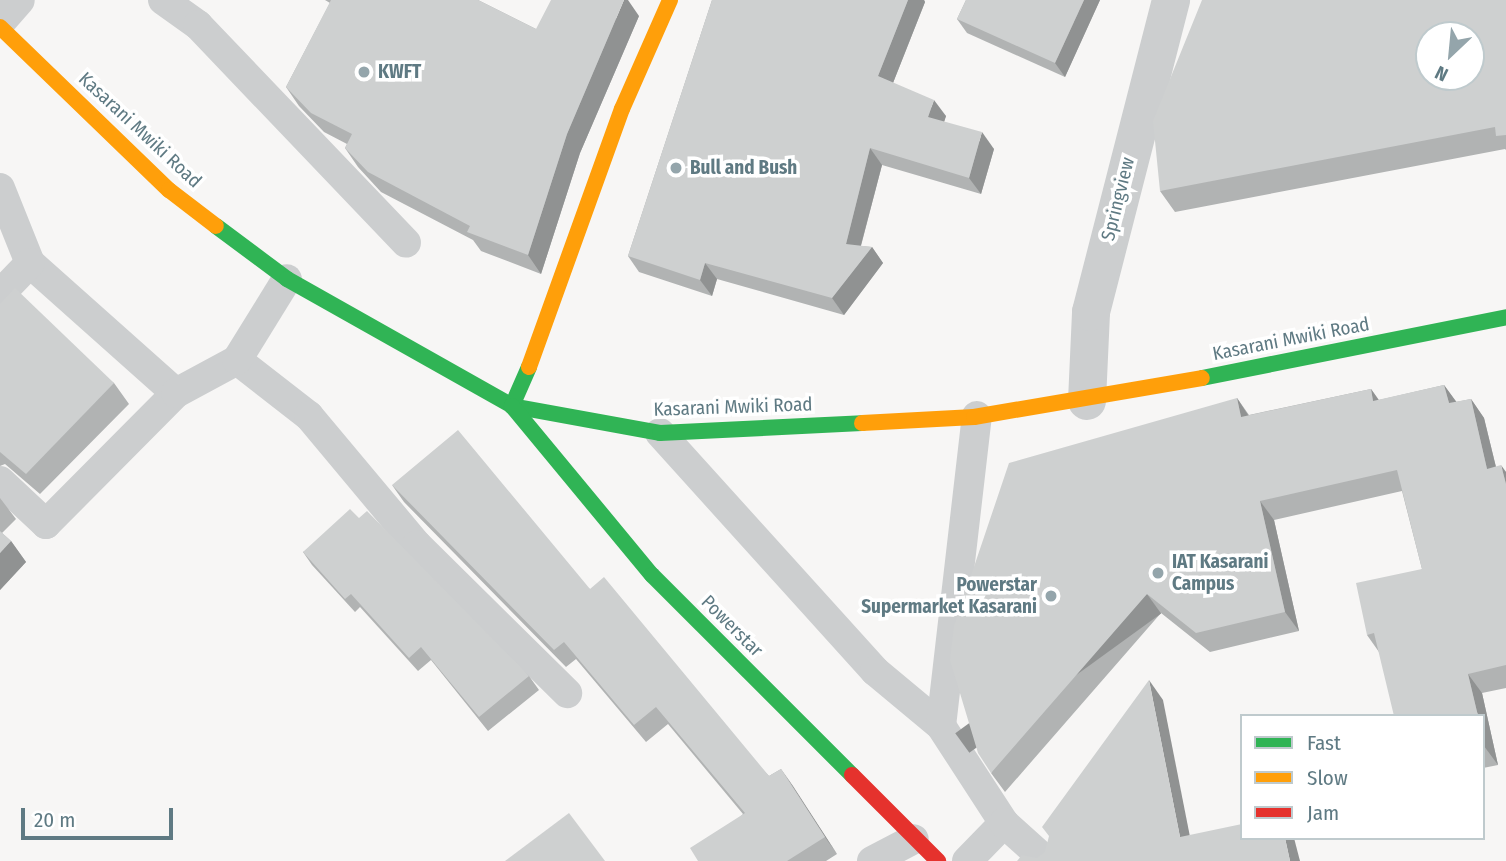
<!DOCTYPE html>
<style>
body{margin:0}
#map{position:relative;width:1506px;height:861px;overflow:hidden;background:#f7f6f5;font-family:"Fira Sans Condensed",sans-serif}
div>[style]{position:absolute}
.lane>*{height:30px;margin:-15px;padding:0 15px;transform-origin:15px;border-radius:15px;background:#cccecf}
.street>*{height:38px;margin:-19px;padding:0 19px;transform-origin:19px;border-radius:19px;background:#cccecf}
.fast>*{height:16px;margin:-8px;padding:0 8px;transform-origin:8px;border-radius:8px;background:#30b455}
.slow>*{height:16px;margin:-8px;padding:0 8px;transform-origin:8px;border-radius:8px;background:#ff9f0a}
.jam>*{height:16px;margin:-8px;padding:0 8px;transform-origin:8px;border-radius:8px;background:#e5322d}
.wall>*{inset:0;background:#b1b3b3}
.shaded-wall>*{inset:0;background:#909292;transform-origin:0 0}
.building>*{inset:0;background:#ced0d0}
.dots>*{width:19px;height:19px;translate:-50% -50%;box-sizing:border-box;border:4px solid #fff;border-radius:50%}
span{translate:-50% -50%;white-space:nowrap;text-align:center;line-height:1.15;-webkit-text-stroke:7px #fff;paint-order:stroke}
.poi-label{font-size:19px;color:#5f7a83;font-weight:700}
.left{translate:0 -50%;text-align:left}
.right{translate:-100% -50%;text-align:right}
.street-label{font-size:19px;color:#5f7a83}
.legend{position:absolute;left:1240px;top:714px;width:245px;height:126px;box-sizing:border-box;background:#fff;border:2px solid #bfcacd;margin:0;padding:9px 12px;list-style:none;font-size:21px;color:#5f7a83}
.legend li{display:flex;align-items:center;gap:14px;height:35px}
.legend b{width:35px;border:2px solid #bfcacd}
.north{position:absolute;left:1415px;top:21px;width:70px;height:70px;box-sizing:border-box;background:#fff;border:2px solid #bfcacd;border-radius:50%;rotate:206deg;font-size:19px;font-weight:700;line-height:28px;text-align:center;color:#5f7a83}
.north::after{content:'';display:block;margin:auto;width:24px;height:32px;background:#94a5ab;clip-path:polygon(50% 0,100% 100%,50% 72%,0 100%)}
.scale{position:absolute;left:21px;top:808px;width:152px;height:32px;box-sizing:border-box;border:4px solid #5f7a83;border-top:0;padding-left:9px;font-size:21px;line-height:24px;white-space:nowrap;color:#5f7a83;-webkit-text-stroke:5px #fff;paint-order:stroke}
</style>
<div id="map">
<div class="lane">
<div style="left:163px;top:0;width:43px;rotate:35.5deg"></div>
<div style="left:198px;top:25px;width:301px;rotate:46.3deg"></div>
<div style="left:0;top:23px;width:30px;rotate:-49deg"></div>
<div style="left:0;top:188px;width:81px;rotate:68.2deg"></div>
<div style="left:30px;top:263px;width:195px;rotate:41.7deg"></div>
<div style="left:0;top:294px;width:43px;rotate:-45.9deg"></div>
<div style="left:237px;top:360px;width:91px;rotate:37.9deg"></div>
<div style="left:309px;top:416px;width:168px;rotate:50.1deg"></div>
<div style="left:417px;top:545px;width:211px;rotate:44.6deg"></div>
<div style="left:660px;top:433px;width:321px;rotate:47.9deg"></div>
<div style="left:875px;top:671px;width:86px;rotate:39.8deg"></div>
<div style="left:941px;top:726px;width:116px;rotate:57deg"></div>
<div style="left:0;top:481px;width:63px;rotate:43.1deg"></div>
<div style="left:46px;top:524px;width:185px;rotate:-45.2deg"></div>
<div style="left:176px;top:393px;width:69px;rotate:-28.4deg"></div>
<div style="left:237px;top:360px;width:95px;rotate:-58.3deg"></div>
<div style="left:941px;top:726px;width:312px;rotate:-83.4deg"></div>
<div style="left:872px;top:861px;width:47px;rotate:-27.6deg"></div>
<div style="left:967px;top:861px;width:53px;rotate:-45.8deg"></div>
<div style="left:1004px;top:823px;width:57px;rotate:42.1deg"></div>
</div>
<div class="street">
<div style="left:1087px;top:401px;width:89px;rotate:-87.4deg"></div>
<div style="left:1091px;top:312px;width:322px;rotate:-75.6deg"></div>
</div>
<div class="fast">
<div style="left:216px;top:226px;width:89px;rotate:36.7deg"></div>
<div style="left:287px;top:279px;width:258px;rotate:29.4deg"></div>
<div style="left:512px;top:406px;width:150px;rotate:10.3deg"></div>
<div style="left:660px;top:433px;width:202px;rotate:-2.8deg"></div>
<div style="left:529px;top:367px;width:43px;rotate:113.6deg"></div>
<div style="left:512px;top:406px;width:219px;rotate:50.4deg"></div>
<div style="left:652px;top:575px;width:283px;rotate:45deg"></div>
<div style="left:1202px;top:378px;width:310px;rotate:-11.3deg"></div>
</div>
<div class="slow">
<div style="left:0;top:27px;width:235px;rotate:44deg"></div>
<div style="left:169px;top:190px;width:59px;rotate:37.5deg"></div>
<div style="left:529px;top:367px;width:274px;rotate:-70.2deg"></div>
<div style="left:622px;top:109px;width:119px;rotate:-66.2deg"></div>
<div style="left:862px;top:423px;width:112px;rotate:-3.1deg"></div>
<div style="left:974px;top:417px;width:231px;rotate:-9.7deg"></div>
</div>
<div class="jam">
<div style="left:852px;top:775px;width:122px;rotate:45deg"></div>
</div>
<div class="wall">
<div style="clip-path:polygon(325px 0,478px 0,536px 29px,639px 16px,580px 153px,541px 274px,481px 251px,473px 240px,381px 192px,358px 167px,345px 148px,347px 144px,324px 132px,299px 106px,286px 87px,330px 3px)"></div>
<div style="clip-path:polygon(712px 0,924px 0,925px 2px,893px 83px,946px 116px,944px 122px,994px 149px,981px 194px,882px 165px,861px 246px,872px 247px,883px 263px,844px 315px,717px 279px,712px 296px,639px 272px,628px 256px)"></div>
<div style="clip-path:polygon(966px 0,1100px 0,1065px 77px,967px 33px,957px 19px)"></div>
<div style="clip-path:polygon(1506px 0,1506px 150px,1505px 149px,1175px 212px,1160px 191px)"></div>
<div style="clip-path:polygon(0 304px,114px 383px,129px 404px,40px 494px,5px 464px,0 466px)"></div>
<div style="clip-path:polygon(1444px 385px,1456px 402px,1471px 399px,1484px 418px,1496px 467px,1506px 472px,1506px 688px,1482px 693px,1498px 765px,1483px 768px,1483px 716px,1379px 652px,1367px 635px,1422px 569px,1402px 491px,1274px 520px,1299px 631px,1210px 652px,1161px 613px,1005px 792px,991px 773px,1237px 398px,1249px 415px,1371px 389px,1379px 400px)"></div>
<div style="clip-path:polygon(392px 485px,590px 589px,769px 776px,781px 769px,837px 854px,826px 861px,698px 861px,743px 814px,668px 724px,646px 742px,576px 659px,566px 667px,404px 502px)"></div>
<div style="clip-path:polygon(0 498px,16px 519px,2px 533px,11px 541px,26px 562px,0 590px)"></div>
<div style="clip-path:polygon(359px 518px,529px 676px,539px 690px,488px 731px,431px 660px,418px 671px,360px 607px,355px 612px,312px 565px,303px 552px)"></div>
</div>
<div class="shaded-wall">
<div style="clip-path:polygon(624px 0,628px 0,639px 16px,580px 153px,541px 274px,528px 255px,567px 134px)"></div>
<div style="clip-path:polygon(908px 0,924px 0,925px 2px,889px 93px,878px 76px)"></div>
<div style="clip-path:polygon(1084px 0,1100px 0,1065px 77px,1055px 63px)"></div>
<div style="clip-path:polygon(934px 100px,946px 116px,940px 134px,928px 117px)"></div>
<div style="clip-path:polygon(982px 132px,994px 149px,981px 194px,969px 178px)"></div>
<div style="clip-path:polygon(870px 148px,882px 165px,857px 260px,846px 244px)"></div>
<div style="clip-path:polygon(872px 247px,883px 263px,844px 315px,832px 298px)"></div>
<div style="clip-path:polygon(705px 263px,717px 279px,712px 296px,700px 280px)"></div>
<div style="clip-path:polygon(1444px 385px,1458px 404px,1449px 403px)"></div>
<div style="clip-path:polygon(1371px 389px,1384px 408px,1373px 401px)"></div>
<div style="clip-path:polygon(1237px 398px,1250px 418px,1241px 417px)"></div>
<div style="clip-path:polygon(1471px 399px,1484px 418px,1501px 488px,1487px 469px)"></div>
<div style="clip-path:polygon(1501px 465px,1506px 472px,1506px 484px)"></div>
<div style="clip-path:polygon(1260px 501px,1274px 520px,1299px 631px,1285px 612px)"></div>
<div style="clip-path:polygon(11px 541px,26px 562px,0 590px,0 553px)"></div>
<div style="left:1147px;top:594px;width:24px;height:237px;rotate:54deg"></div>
<div style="clip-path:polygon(1468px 674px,1482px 693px,1498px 765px,1484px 746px,1483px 740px,1483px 716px,1478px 716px)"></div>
<div style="clip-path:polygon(1149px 680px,1163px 700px,1194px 857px,1180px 837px)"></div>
<div style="clip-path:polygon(781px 769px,793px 786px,837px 854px,825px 837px)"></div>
<div style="clip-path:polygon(1285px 838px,1294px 838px,1300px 861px,1290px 861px)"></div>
</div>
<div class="building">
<div style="clip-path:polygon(331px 0,478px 0,536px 29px,551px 0,624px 0,567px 134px,528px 255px,467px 232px,470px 226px,368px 172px,345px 148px,352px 134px,311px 113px,286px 87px)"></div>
<div style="clip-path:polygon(712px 0,908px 0,878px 76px,934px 100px,928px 117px,982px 132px,969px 178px,870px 148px,846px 244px,872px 247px,832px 298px,705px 263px,700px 280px,628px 256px)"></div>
<div style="clip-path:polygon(966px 0,1084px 0,1055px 63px,957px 19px)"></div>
<div style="clip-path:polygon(evenodd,1202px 0,1506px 0,1506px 135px,1496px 136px,1495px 127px,1160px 191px,1153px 121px,1202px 0,1429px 35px,1471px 35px,1471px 77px,1429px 77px,1429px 35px)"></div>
<div style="clip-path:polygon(15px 288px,114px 383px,26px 474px,0 452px,0 304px)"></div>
<div style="clip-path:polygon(1444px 385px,1449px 403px,1471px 399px,1487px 469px,1501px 465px,1506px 484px,1506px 665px,1468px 674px,1478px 716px,1394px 716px,1374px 633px,1367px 635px,1356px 583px,1422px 569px,1397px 470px,1260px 501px,1285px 612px,1196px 633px,1147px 594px,991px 773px,978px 753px,950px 660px,954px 626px,1009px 463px,1237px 398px,1241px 417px,1371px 389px,1373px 401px)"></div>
<div style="clip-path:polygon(458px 430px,590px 589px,604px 577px,769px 776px,781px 769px,825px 837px,787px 861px,698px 861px,690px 848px,745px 813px,656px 707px,634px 725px,564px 642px,554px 650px,392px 485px)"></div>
<div style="clip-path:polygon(350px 509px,359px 518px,367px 511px,529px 676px,479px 717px,421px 647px,409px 658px,351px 594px,345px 599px,303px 552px)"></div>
<div style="clip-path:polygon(0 531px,11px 541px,0 553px)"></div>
<div style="clip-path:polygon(1149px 680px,1180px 837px,1242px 824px,1242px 838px,1285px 838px,1290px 861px,1017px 861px,1022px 855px,1037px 858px,1045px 852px,1049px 836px,1042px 827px)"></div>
<div style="clip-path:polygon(569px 813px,605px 861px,505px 861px)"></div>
</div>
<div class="dots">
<div style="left:364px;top:72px;background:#94a5ab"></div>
<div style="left:676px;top:168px;background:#94a5ab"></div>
<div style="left:1158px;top:573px;background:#94a5ab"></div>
<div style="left:1051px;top:596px;background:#94a5ab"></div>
</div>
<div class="poi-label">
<span class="left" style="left:378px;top:72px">KWFT</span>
<span class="left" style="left:690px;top:168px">Bull and Bush</span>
<span class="left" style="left:1172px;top:573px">IAT Kasarani<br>Campus</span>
<span class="right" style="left:1037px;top:596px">Powerstar<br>Supermarket Kasarani</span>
</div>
<div class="street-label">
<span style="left:140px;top:130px;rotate:43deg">Kasarani Mwiki Road</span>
<span style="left:1118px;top:199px;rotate:-76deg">Springview</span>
<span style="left:1291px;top:339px;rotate:-11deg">Kasarani Mwiki Road</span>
<span style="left:733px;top:407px;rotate:-2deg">Kasarani Mwiki Road</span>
<span style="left:732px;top:626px;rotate:45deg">Powerstar</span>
</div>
<ul class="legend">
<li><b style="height:9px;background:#30b455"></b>Fast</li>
<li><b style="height:9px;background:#ff9f0a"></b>Slow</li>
<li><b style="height:9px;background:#e5322d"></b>Jam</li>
</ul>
<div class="north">N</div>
<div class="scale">20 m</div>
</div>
